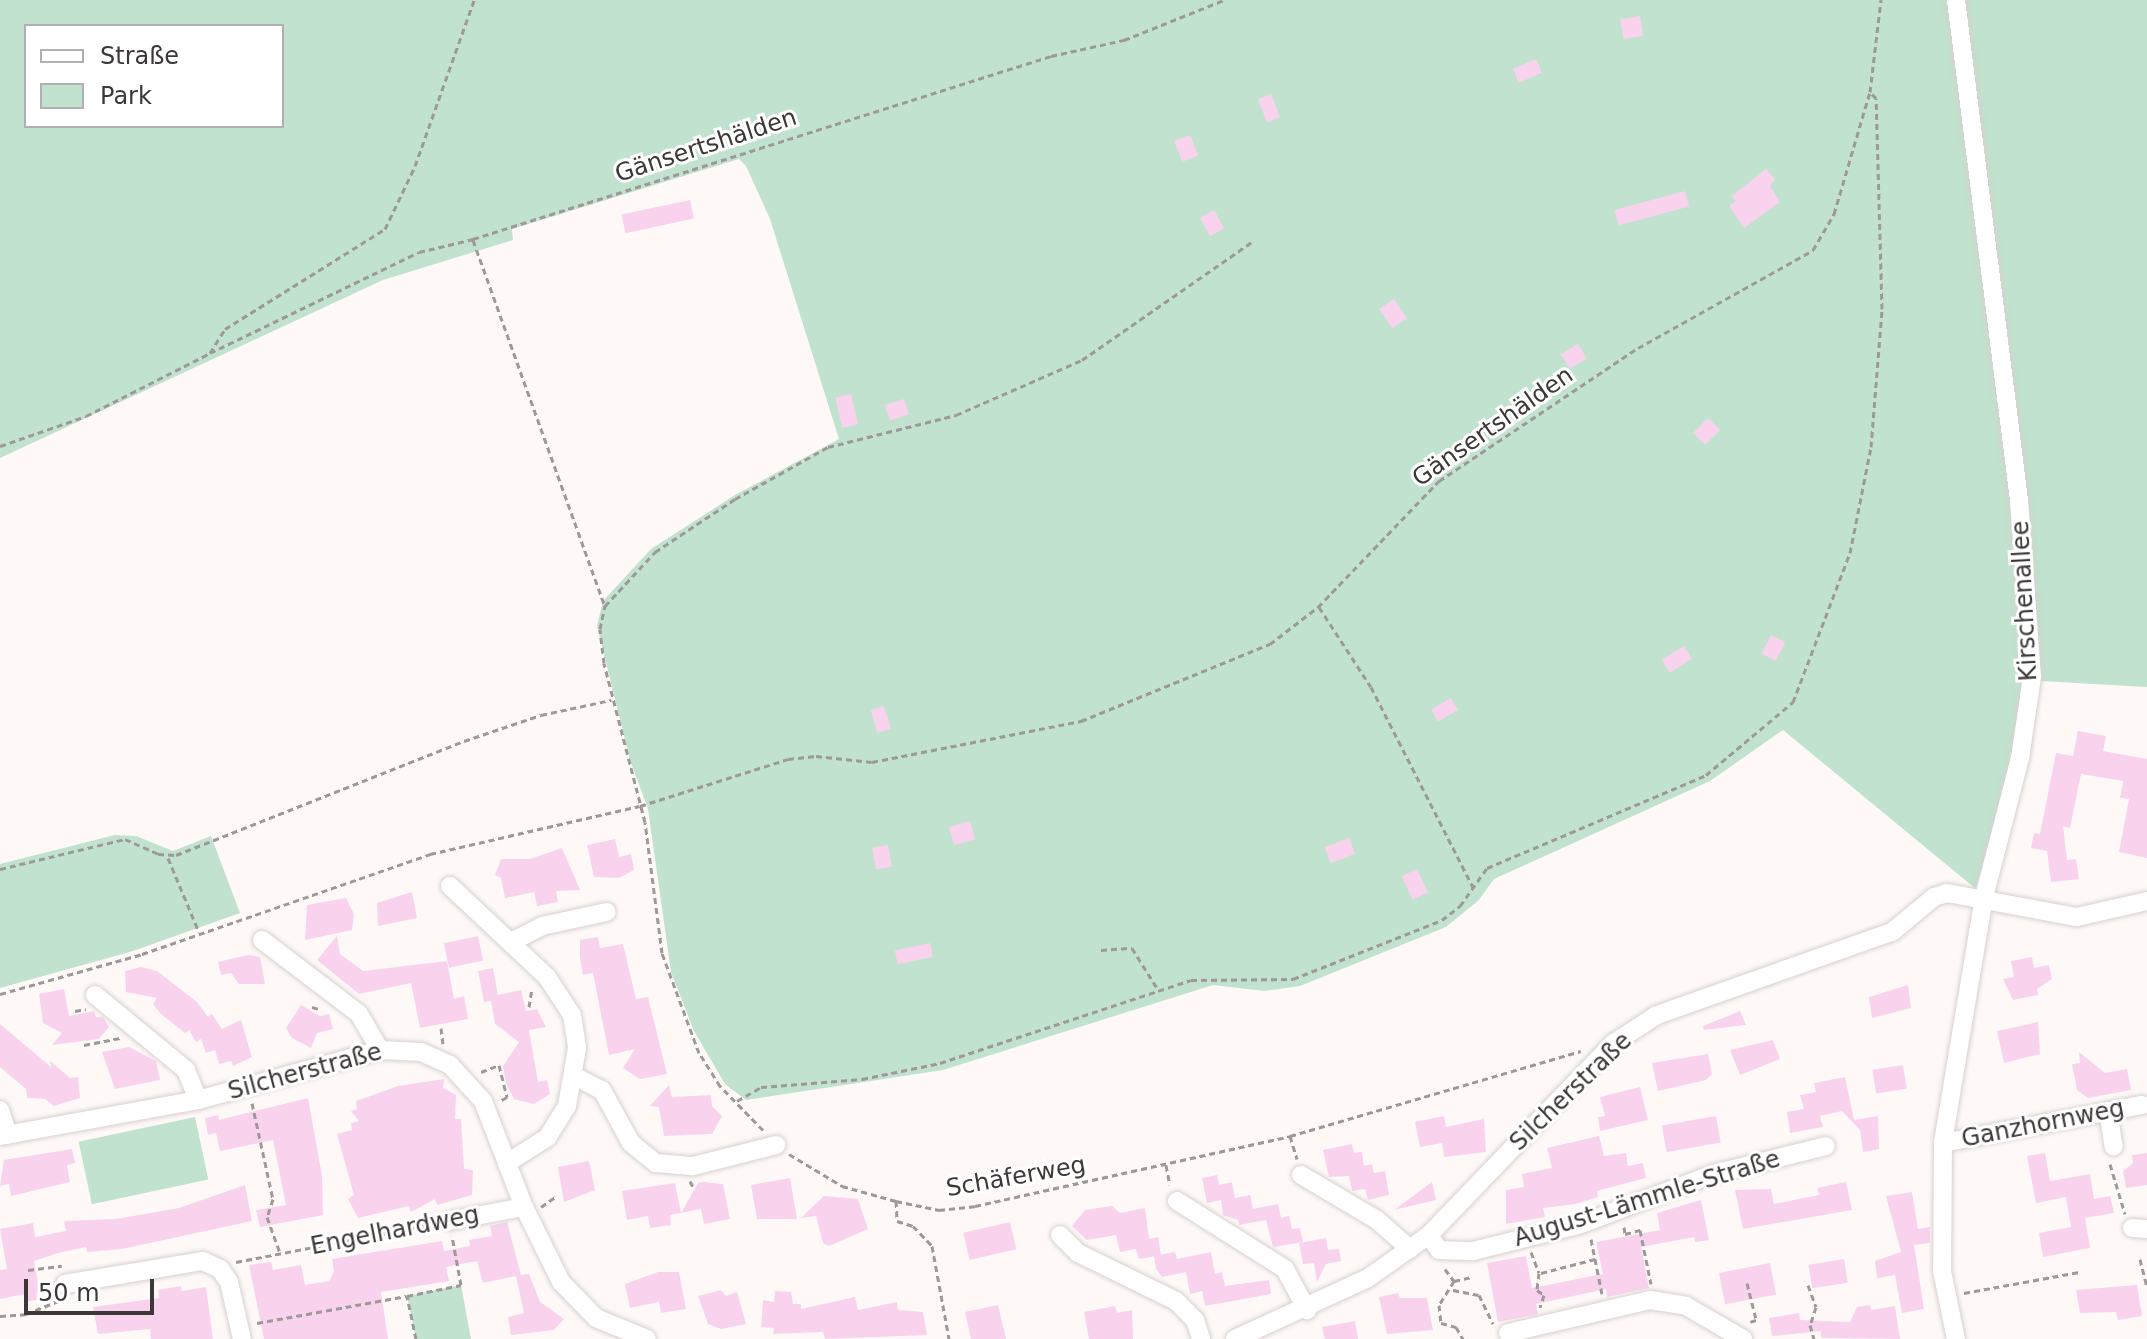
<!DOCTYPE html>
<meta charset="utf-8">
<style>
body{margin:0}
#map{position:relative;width:2147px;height:1339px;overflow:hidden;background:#fef9f7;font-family:"DejaVu Sans",sans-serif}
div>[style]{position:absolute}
.green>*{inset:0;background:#c1e2ce;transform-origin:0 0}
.building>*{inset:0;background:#f9d3ed;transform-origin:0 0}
.path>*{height:3px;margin-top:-1.5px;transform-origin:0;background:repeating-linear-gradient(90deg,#9d9998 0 6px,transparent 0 10px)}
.roads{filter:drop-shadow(0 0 2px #d8d0cd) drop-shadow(0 0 2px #d8d0cd)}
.minor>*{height:18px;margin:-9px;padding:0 9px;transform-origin:9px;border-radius:9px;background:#fff}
span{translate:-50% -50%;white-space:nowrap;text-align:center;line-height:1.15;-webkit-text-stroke:6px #fff;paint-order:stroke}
.street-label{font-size:24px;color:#3b3837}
.legend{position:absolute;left:24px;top:24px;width:260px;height:104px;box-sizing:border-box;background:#fff;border:2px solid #b1afaf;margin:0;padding:10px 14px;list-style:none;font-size:24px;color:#3b3837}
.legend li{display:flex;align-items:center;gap:16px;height:40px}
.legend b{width:40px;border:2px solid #b1afaf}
.scale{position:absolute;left:24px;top:1279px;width:130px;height:36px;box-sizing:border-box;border:4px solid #3b3837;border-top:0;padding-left:10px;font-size:24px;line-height:28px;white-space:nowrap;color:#3b3837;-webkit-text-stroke:6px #fff;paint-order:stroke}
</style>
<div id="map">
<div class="green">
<div style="clip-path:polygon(evenodd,0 0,2147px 0,2147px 687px,2023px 680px,2013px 758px,1976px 889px,1783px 730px,1710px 781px,1494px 879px,1479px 900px,1446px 927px,1300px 986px,1264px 991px,1213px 985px,943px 1070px,746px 1100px,725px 1084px,694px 1031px,671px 972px,648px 809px,630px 760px,597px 626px,603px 601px,651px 549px,735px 495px,839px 439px,770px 219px,746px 166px,739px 159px,512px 229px,513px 240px,383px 280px,0 458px,0 0,26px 26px,282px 26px,282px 126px,26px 126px,26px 26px)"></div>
<div style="clip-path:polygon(115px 835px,136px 836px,173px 851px,211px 836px,240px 913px,133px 951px,0 988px,0 864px)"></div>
<div style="left:195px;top:1117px;width:64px;height:119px;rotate:78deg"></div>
<div style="clip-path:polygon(461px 1285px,471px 1339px,416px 1339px,407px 1296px)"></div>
</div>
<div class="building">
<div style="left:1640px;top:16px;width:20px;height:20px;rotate:81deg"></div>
<div style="left:1536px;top:59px;width:15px;height:25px;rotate:67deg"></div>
<div style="left:1271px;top:94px;width:25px;height:14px;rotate:69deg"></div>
<div style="left:1190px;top:135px;width:22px;height:17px;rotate:68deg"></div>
<div style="clip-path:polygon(1766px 169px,1775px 179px,1770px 186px,1780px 202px,1744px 228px,1729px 206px,1736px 201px,1732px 196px)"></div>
<div style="left:1685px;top:191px;width:16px;height:73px;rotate:75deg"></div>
<div style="left:690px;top:200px;width:19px;height:70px;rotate:78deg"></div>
<div style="left:1214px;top:210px;width:21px;height:16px;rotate:61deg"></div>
<div style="left:1394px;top:299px;width:23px;height:18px;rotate:56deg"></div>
<div style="left:1578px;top:344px;width:17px;height:20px;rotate:59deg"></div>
<div style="left:851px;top:394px;width:31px;height:16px;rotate:77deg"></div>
<div style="left:904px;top:399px;width:16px;height:20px;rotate:72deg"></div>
<div style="left:1708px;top:418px;width:17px;height:21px;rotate:45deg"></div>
<div style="left:1771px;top:635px;width:16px;height:21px;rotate:27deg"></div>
<div style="left:1684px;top:646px;width:15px;height:26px;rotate:58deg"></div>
<div style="left:1451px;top:698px;width:14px;height:23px;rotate:60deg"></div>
<div style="left:884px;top:706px;width:24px;height:14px;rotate:73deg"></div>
<div style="clip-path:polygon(2078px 731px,2106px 736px,2103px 751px,2147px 759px,2147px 858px,2119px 852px,2129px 799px,2120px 798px,2123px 781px,2081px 774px,2070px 828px,2063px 826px,2067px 860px,2076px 859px,2079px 879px,2051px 882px,2047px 851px,2031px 848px,2034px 833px,2040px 834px,2056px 753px,2073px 756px)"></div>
<div style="left:970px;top:821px;width:19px;height:22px;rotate:74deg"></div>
<div style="left:1349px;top:838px;width:17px;height:26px;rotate:69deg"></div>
<div style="clip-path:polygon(615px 839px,619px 857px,631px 854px,634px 870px,619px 878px,594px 877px,587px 845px)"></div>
<div style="left:888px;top:845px;width:22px;height:16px;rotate:80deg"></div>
<div style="clip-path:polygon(562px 848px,580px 890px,556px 891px,558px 902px,537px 906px,534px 892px,505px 898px,501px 878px,495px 875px,501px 859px,530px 859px)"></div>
<div style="left:1417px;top:869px;width:26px;height:17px;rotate:65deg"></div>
<div style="clip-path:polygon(412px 892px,417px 918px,378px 926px,377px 903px)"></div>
<div style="clip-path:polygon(346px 898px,354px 914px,352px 930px,305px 940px,307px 905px)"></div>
<div style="clip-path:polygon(337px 936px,340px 954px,363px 971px,447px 961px,454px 999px,464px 996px,468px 1019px,420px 1028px,411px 983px,359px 994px,317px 960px)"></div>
<div style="left:478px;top:936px;width:25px;height:35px;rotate:78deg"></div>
<div style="clip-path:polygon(598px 937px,600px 948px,623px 944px,636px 999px,648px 997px,667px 1074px,640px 1079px,623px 1068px,635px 1049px,609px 1055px,593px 973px,583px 975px,580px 957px,580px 940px)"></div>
<div style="left:930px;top:943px;width:14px;height:36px;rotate:78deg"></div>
<div style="clip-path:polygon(248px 955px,260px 957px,265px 984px,239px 984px,231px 973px,221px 975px,218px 962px)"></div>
<div style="clip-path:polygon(2032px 957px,2034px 968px,2049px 965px,2052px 979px,2037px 989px,2038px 995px,2013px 1000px,2003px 979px,2014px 977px,2011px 961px)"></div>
<div style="clip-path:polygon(141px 967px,157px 971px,197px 1002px,208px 1017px,212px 1014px,222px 1029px,241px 1020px,252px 1057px,233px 1066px,231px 1061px,219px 1064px,215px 1050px,206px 1053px,201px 1039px,196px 1042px,189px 1030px,185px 1033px,161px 1014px,153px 1004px,157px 998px,126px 992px,125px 971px)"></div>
<div style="clip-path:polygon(493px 968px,498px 995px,521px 990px,526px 1011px,537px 1009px,546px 1027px,529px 1030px,538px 1082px,547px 1080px,550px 1094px,534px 1104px,514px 1099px,506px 1083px,503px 1066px,519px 1042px,495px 1024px,491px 1001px,484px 1002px,478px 971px)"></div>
<div style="clip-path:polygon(1908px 985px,1911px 1008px,1872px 1018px,1869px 997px)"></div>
<div style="clip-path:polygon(64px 989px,69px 1016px,94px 1011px,96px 1017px,103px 1017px,109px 1027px,99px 1039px,52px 1045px,62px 1033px,43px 1023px,39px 994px)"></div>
<div style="clip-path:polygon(301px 1005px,320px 1016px,329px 1014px,333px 1029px,317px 1033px,311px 1048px,292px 1038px,286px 1028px)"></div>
<div style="clip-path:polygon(1740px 1011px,1746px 1025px,1704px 1030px,1703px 1026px)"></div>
<div style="clip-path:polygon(2038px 1022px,2040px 1054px,2004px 1063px,1997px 1031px)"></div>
<div style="clip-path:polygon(0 1024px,51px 1067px,50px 1061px,70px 1078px,78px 1077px,80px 1098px,54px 1106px,45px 1099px,27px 1098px,26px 1089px,0 1067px)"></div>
<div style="clip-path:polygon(1773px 1040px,1780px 1059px,1740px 1075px,1730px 1050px)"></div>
<div style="clip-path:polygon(129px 1047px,156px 1061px,160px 1080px,115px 1089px,102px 1052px)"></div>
<div style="clip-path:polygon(2079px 1052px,2105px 1073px,2127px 1069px,2131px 1090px,2088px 1098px,2077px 1090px,2072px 1064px,2080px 1063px)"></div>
<div style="clip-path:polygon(1708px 1054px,1712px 1074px,1706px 1080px,1658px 1091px,1652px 1063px)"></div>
<div style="left:1903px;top:1065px;width:24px;height:31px;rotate:81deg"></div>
<div style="clip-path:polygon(1845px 1077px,1854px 1120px,1878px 1116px,1879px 1149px,1863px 1152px,1860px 1130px,1842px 1111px,1820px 1116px,1823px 1127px,1790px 1133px,1787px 1112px,1804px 1109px,1800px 1095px,1816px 1092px,1814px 1083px)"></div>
<div style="clip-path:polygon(444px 1079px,443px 1088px,456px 1095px,455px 1119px,461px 1119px,464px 1169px,473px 1170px,472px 1195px,437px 1205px,435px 1199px,411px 1212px,409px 1206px,358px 1218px,348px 1199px,354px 1195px,337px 1134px,352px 1130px,351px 1123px,359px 1121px,351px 1111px,357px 1109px,356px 1101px,398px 1086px)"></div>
<div style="clip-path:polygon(669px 1085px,672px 1097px,711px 1095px,712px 1106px,722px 1116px,712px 1134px,664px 1136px,659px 1107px,650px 1106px)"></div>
<div style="clip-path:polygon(1640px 1087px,1648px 1120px,1600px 1131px,1598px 1117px,1605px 1116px,1600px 1097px)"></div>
<div style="clip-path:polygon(308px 1098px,322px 1176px,323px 1215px,260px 1227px,256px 1210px,286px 1205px,273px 1140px,220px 1151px,216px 1133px,208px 1135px,205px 1118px,218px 1115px,219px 1120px)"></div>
<div style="clip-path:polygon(1444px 1116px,1446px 1127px,1484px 1119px,1486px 1152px,1444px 1157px,1442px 1143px,1420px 1147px,1415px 1122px)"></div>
<div style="left:1716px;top:1116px;width:27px;height:55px;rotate:80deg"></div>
<div style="clip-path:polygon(1599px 1136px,1604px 1156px,1626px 1153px,1628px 1166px,1643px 1163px,1646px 1178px,1597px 1191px,1598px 1197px,1576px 1204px,1543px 1208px,1545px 1217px,1506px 1224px,1506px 1190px,1524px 1187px,1522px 1174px,1552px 1168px,1547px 1148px)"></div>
<div style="clip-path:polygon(1352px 1144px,1354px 1153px,1362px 1152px,1364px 1166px,1372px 1164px,1374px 1173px,1385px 1171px,1389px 1195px,1368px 1200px,1365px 1189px,1352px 1191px,1349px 1176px,1329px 1177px,1323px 1150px)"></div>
<div style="clip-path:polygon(72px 1149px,75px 1163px,67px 1165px,70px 1182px,11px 1196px,9px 1184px,0 1186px,4px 1160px)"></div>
<div style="clip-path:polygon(2045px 1153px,2050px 1181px,2090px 1174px,2094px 1199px,2110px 1196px,2114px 1213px,2085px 1218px,2090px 1248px,2043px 1257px,2039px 1233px,2071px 1227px,2066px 1197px,2036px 1203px,2027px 1156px)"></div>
<div style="clip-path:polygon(2147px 1153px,2147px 1185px,2126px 1188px,2123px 1171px,2133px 1163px,2132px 1155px)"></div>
<div style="clip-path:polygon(589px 1161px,595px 1190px,564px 1202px,558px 1167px)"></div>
<div style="clip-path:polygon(1217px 1175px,1219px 1185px,1232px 1182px,1235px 1198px,1250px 1195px,1253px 1209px,1278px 1204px,1281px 1218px,1289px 1216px,1292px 1229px,1300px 1228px,1303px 1242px,1273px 1247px,1266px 1220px,1239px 1225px,1238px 1220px,1223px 1215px,1221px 1200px,1207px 1203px,1202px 1178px)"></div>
<div style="clip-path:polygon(790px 1178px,797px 1219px,757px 1219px,751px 1185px)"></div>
<div style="clip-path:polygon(704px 1182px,723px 1184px,730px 1219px,704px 1224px,701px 1209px,670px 1215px,671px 1225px,650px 1228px,648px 1216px,627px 1220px,622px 1191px,675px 1183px,681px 1213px,698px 1183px)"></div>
<div style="clip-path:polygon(1432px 1182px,1436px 1200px,1394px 1210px)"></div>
<div style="clip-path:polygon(1846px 1182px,1852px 1210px,1743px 1229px,1735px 1190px,1771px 1189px,1774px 1204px,1819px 1195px,1817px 1188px)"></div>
<div style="clip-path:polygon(245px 1185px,252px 1221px,122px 1249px,87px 1252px,86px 1247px,58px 1253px,34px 1261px,41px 1299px,26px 1302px,25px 1294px,0 1299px,0 1270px,7px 1269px,0 1229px,33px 1223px,35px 1237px,66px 1231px,64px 1221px,116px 1219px,179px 1208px)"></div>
<div style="clip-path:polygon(1912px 1192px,1918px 1229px,1930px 1227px,1930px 1243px,1914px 1245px,1924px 1309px,1902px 1313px,1895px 1275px,1877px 1278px,1875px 1261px,1901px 1252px,1886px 1196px)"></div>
<div style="clip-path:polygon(824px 1196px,858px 1199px,868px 1229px,829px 1246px,823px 1243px,816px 1216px,801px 1218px)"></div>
<div style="clip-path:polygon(1701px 1200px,1709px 1240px,1695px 1242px,1694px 1237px,1641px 1247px,1649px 1288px,1607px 1297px,1606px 1289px,1536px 1304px,1538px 1314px,1498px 1322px,1487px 1263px,1526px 1256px,1532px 1288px,1603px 1274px,1596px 1242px,1660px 1230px,1657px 1213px)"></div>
<div style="clip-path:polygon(1112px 1206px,1120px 1213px,1145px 1208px,1149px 1239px,1158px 1237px,1161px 1255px,1139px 1259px,1136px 1249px,1120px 1252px,1116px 1235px,1087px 1240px,1072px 1226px,1085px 1210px)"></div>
<div style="clip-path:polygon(507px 1222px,521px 1275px,529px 1274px,540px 1302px,564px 1319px,554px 1330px,511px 1335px,508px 1317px,524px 1313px,516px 1276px,483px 1283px,477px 1261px,446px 1267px,449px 1281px,381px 1292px,388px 1339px,264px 1339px,249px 1265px,271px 1262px,273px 1270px,301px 1265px,305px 1285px,329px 1281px,334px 1272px,332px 1259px,442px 1241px,444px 1251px,470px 1246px,469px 1240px,492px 1236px,490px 1226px)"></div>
<div style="left:1010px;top:1222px;width:28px;height:48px;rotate:77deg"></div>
<div style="clip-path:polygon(1326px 1238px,1328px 1250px,1339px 1249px,1341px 1261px,1326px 1264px,1317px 1282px,1314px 1263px,1303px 1264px,1299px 1243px)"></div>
<div style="clip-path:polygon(1175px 1252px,1177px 1259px,1211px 1252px,1215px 1274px,1222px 1272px,1225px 1286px,1269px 1280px,1271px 1294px,1205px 1306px,1202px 1291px,1190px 1294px,1186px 1272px,1162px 1277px,1156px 1269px,1154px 1256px)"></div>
<div style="left:1844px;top:1259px;width:24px;height:36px;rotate:81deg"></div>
<div style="left:1770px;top:1263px;width:32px;height:52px;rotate:79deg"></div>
<div style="clip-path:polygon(658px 1272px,679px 1272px,686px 1309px,661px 1313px,659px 1302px,630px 1308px,625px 1284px)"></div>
<div style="clip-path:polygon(2137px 1285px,2142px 1316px,2118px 1320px,2116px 1312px,2080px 1313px,2076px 1290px)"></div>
<div style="clip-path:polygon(181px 1286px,182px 1291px,206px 1287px,213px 1339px,151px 1339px,150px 1329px,98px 1334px,93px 1307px,159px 1298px,158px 1290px)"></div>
<div style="clip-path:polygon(721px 1290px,726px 1296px,737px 1292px,746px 1324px,721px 1329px,708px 1324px,698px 1296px)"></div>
<div style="clip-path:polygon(775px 1291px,791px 1292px,793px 1304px,801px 1304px,801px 1309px,855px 1297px,858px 1310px,897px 1302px,898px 1310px,923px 1312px,927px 1335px,825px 1339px,823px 1332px,773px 1334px,774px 1328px,761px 1327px,763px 1300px,774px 1302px)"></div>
<div style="clip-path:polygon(1398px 1293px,1400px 1298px,1427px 1298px,1433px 1330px,1387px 1334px,1379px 1297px)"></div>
<div style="clip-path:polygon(998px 1305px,1006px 1339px,971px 1339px,965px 1312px)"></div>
<div style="clip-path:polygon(1870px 1305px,1871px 1310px,1895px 1306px,1900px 1339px,1821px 1338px,1821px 1331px,1772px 1336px,1769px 1318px,1799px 1313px,1800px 1320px,1850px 1322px,1857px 1307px)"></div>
<div style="clip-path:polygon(1115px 1306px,1117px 1313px,1132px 1310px,1133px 1339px,1089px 1339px,1084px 1312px)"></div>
<div style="clip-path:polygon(1355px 1321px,1358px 1339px,1325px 1339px,1322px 1327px)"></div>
</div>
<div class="path">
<div style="left:473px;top:240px;width:389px;rotate:70.2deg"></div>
<div style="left:210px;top:353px;width:232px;rotate:-25.8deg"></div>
<div style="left:419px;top:252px;width:56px;rotate:-13.5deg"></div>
<div style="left:473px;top:239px;width:606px;rotate:-17.57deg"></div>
<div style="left:1051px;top:56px;width:75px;rotate:-12.4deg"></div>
<div style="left:1124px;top:40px;width:108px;rotate:-21.8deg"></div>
<div style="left:0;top:446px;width:91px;rotate:-19.2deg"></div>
<div style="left:86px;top:416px;width:139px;rotate:-26.9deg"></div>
<div style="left:210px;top:353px;width:28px;rotate:-58deg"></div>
<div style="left:225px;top:329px;width:189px;rotate:-32deg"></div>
<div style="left:385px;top:229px;width:70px;rotate:-64.5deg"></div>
<div style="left:415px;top:166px;width:176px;rotate:-70.4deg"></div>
<div style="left:1319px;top:607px;width:95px;rotate:57deg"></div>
<div style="left:1371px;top:687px;width:225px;rotate:63deg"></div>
<div style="left:168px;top:858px;width:80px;rotate:67.3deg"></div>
<div style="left:0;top:869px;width:129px;rotate:-13.5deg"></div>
<div style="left:125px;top:839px;width:36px;rotate:24deg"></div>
<div style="left:158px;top:854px;width:18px;rotate:3deg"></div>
<div style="left:176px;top:855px;width:310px;rotate:-21.6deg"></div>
<div style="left:464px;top:741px;width:81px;rotate:-18.7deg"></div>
<div style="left:541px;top:715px;width:72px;rotate:-12.1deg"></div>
<div style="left:1101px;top:950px;width:31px;rotate:-4deg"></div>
<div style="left:1132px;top:948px;width:47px;rotate:58deg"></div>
<div style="left:0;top:994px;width:148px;rotate:-15.7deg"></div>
<div style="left:142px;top:954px;width:305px;rotate:-19.1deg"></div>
<div style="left:430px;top:854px;width:215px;rotate:-12.9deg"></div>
<div style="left:640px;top:806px;width:155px;rotate:-17.6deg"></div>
<div style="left:788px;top:759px;width:28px;rotate:-6deg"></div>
<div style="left:816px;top:756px;width:56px;rotate:6.1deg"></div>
<div style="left:872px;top:762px;width:213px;rotate:-11.1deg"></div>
<div style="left:1081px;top:721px;width:204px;rotate:-22.2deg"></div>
<div style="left:1270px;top:644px;width:61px;rotate:-37.6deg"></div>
<div style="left:1318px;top:607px;width:175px;rotate:-46.2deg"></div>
<div style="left:1439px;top:481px;width:239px;rotate:-33.8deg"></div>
<div style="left:1638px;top:348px;width:201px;rotate:-29.2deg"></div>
<div style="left:1813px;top:250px;width:42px;rotate:-59.7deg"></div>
<div style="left:1834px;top:214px;width:127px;rotate:-73.6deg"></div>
<div style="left:1870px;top:92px;width:93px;rotate:-83.2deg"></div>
<div style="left:312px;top:1007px;width:10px;rotate:17deg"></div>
<div style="left:529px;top:1007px;width:19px;rotate:-81deg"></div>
<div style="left:75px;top:1011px;width:11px;rotate:-10deg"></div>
<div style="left:441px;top:1028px;width:17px;rotate:83deg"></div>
<div style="left:84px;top:1045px;width:38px;rotate:-11deg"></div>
<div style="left:481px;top:1072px;width:19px;rotate:-21deg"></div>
<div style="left:499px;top:1065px;width:33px;rotate:76deg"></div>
<div style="left:507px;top:1097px;width:8px;rotate:150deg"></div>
<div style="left:737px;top:1101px;width:28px;rotate:-30deg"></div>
<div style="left:761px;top:1087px;width:101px;rotate:-4.5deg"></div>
<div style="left:862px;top:1079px;width:80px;rotate:-11.6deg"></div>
<div style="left:940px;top:1063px;width:264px;rotate:-18.3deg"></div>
<div style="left:1191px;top:980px;width:102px;rotate:-0.6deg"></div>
<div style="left:1293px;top:979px;width:160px;rotate:-21.6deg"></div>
<div style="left:1442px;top:920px;width:23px;rotate:-38deg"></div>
<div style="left:1460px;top:906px;width:47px;rotate:-54.6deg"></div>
<div style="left:1487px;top:868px;width:238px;rotate:-23deg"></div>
<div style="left:1706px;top:775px;width:114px;rotate:-40deg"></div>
<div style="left:1793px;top:702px;width:160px;rotate:-69.1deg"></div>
<div style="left:1850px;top:553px;width:108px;rotate:-78.8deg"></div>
<div style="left:1871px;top:447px;width:138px;rotate:-85.4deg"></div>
<div style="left:1882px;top:309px;width:211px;rotate:-91.6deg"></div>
<div style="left:1876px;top:98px;width:8px;rotate:-135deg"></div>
<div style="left:252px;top:1103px;width:98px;rotate:77.7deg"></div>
<div style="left:273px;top:1199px;width:19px;rotate:108deg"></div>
<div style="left:267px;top:1217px;width:38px;rotate:70deg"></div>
<div style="left:763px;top:1130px;width:62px;rotate:-134.3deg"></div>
<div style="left:720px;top:1086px;width:39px;rotate:-122deg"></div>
<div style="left:699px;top:1053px;width:107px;rotate:-110.3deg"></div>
<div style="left:662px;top:953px;width:132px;rotate:-97.4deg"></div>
<div style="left:645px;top:822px;width:164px;rotate:-104.5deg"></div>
<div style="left:604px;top:663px;width:34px;rotate:-97deg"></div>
<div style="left:600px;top:629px;width:24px;rotate:-78deg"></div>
<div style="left:605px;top:606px;width:74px;rotate:-47.2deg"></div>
<div style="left:655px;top:552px;width:96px;rotate:-33.5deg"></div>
<div style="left:735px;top:499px;width:107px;rotate:-29.2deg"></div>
<div style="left:828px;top:447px;width:132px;rotate:-14deg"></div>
<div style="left:956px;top:415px;width:137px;rotate:-23.6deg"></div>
<div style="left:1082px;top:360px;width:208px;rotate:-34.8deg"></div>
<div style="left:1290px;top:1136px;width:24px;rotate:73deg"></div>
<div style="left:789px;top:1154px;width:62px;rotate:31.1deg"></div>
<div style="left:842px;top:1186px;width:56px;rotate:15.5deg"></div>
<div style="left:896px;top:1201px;width:44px;rotate:11.8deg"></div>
<div style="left:939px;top:1210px;width:36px;rotate:-6deg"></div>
<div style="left:975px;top:1206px;width:323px;rotate:-12.5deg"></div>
<div style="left:1290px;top:1136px;width:303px;rotate:-16.3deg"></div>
<div style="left:2110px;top:1164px;width:52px;rotate:73.3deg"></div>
<div style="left:1166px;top:1165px;width:20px;rotate:79deg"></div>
<div style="left:690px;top:1181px;width:9px;rotate:63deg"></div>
<div style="left:896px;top:1201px;width:20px;rotate:87deg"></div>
<div style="left:897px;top:1221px;width:17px;rotate:17deg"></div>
<div style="left:913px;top:1226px;width:28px;rotate:46deg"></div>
<div style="left:932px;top:1246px;width:95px;rotate:79.6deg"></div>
<div style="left:541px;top:1207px;width:19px;rotate:-35deg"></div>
<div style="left:1624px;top:1227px;width:7px;rotate:82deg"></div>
<div style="left:1625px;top:1234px;width:16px;rotate:-15deg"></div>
<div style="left:1640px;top:1230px;width:55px;rotate:78.5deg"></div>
<div style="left:1591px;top:1239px;width:56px;rotate:78.7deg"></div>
<div style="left:1531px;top:1252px;width:22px;rotate:69deg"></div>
<div style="left:1539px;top:1273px;width:17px;rotate:97deg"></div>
<div style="left:1537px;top:1290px;width:9px;rotate:36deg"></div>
<div style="left:1544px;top:1295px;width:13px;rotate:108deg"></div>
<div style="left:2140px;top:1259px;width:30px;rotate:76deg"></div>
<div style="left:236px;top:1262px;width:201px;rotate:-10.9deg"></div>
<div style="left:1445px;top:1269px;width:15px;rotate:53deg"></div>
<div style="left:1454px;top:1281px;width:28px;rotate:122deg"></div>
<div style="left:1439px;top:1305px;width:18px;rotate:84deg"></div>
<div style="left:1441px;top:1323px;width:16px;rotate:15deg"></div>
<div style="left:1456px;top:1327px;width:14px;rotate:60deg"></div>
<div style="left:28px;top:1270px;width:34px;rotate:-7deg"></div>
<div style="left:1541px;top:1273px;width:56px;rotate:-14.5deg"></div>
<div style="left:1454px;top:1281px;width:17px;rotate:-13deg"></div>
<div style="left:1747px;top:1283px;width:38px;rotate:76deg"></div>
<div style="left:1756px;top:1320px;width:6px;rotate:162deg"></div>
<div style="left:1808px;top:1285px;width:23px;rotate:70deg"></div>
<div style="left:1816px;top:1307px;width:19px;rotate:108deg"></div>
<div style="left:1810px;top:1325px;width:15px;rotate:74deg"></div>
<div style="left:1453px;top:1290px;width:26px;rotate:11deg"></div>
<div style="left:1479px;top:1295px;width:32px;rotate:64deg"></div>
<div style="left:1964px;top:1293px;width:117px;rotate:-10.3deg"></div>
<div style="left:0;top:1316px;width:26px;rotate:-4deg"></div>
<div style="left:26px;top:1314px;width:38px;rotate:-22deg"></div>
<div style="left:257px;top:1323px;width:152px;rotate:-10.2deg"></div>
<div style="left:416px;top:1339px;width:44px;rotate:-101.8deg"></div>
<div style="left:407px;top:1296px;width:55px;rotate:-11.5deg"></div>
<div style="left:461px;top:1285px;width:50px;rotate:-100.4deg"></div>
</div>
<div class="roads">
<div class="minor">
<div style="left:1956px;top:0;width:504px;rotate:82.82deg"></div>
<div style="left:2019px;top:500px;width:177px;rotate:85.8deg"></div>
<div style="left:2032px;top:677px;width:82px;rotate:98.4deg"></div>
<div style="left:2020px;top:758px;width:144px;rotate:104.5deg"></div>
<div style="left:1984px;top:897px;width:249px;rotate:99.5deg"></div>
<div style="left:1943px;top:1143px;width:128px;rotate:90.4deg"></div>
<div style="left:1942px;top:1271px;width:69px;rotate:78.4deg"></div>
<div style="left:450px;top:886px;width:133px;rotate:43.2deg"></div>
<div style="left:547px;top:977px;width:45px;rotate:56.7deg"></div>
<div style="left:572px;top:1015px;width:33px;rotate:81deg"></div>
<div style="left:577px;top:1048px;width:59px;rotate:99.8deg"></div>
<div style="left:567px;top:1106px;width:36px;rotate:122deg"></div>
<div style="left:548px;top:1137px;width:49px;rotate:147.6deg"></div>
<div style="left:262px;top:940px;width:122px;rotate:37.3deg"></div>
<div style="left:359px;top:1014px;width:42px;rotate:59.7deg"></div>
<div style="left:513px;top:941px;width:33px;rotate:-27deg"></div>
<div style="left:542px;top:926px;width:66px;rotate:-12.3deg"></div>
<div style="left:95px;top:995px;width:118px;rotate:39.5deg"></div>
<div style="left:186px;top:1070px;width:32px;rotate:68deg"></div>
<div style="left:576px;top:1077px;width:29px;rotate:27deg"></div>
<div style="left:602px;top:1090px;width:60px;rotate:61.3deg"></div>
<div style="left:631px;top:1143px;width:32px;rotate:39deg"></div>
<div style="left:656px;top:1163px;width:37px;rotate:5deg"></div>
<div style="left:693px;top:1166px;width:86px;rotate:-14.2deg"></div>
<div style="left:0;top:1110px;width:26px;rotate:72deg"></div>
<div style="left:2108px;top:1111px;width:36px;rotate:81deg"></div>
<div style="left:0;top:1136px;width:201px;rotate:-10.3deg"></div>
<div style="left:198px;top:1100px;width:189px;rotate:-15.4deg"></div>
<div style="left:380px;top:1050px;width:41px;rotate:2.8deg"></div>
<div style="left:421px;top:1052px;width:32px;rotate:24deg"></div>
<div style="left:450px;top:1065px;width:49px;rotate:47.5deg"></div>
<div style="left:483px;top:1101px;width:114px;rotate:68.9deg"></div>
<div style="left:524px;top:1207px;width:84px;rotate:63.7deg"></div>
<div style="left:561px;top:1282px;width:50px;rotate:45.8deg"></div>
<div style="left:596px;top:1318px;width:55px;rotate:22.4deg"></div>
<div style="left:1943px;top:1143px;width:203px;rotate:-10.8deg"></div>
<div style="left:1301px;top:1175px;width:88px;rotate:30.6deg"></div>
<div style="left:1377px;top:1220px;width:44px;rotate:41.3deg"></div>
<div style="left:1177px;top:1201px;width:128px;rotate:32.2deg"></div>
<div style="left:1285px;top:1269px;width:47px;rotate:61.8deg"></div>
<div style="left:449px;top:1221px;width:76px;rotate:-10.6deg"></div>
<div style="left:2132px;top:1228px;width:15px;rotate:4deg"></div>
<div style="left:1060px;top:1235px;width:25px;rotate:45deg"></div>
<div style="left:1078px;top:1253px;width:109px;rotate:26.1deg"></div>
<div style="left:1176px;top:1301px;width:27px;rotate:45deg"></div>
<div style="left:1195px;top:1320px;width:20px;rotate:72deg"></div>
<div style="left:1429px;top:1235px;width:18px;rotate:56deg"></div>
<div style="left:1439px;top:1250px;width:34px;rotate:2deg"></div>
<div style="left:1473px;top:1251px;width:111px;rotate:-14deg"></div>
<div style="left:1581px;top:1224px;width:141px;rotate:-20.7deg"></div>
<div style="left:1713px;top:1174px;width:116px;rotate:-13.9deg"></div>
<div style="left:65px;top:1284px;width:140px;rotate:-9.5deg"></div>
<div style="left:203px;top:1261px;width:19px;rotate:25deg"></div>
<div style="left:220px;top:1269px;width:16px;rotate:55deg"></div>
<div style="left:229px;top:1282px;width:58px;rotate:77.2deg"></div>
<div style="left:1508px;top:1333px;width:146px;rotate:-13.1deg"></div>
<div style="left:1650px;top:1300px;width:36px;rotate:9deg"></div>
<div style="left:1686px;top:1306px;width:66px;rotate:30.1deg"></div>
<div style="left:1235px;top:1339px;width:146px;rotate:-24.6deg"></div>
<div style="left:1368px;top:1278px;width:75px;rotate:-35.2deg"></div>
<div style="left:1429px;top:1235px;width:267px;rotate:-46.1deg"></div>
<div style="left:1614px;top:1043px;width:51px;rotate:-33.1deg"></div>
<div style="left:1657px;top:1015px;width:249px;rotate:-19.5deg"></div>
<div style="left:1892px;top:932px;width:55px;rotate:-39.8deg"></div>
<div style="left:1934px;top:897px;width:14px;rotate:-17deg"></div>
<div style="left:1947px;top:893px;width:132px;rotate:10.5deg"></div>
<div style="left:2077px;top:917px;width:72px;rotate:-12.9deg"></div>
</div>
</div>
<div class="street-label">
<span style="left:706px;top:146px;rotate:-18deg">Gänsertshälden</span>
<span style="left:1493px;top:427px;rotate:-35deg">Gänsertshälden</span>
<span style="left:2025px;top:601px;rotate:-93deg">Kirschenallee</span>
<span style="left:305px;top:1072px;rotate:-15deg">Silcherstraße</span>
<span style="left:1571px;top:1092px;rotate:-44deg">Silcherstraße</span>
<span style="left:2043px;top:1124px;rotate:-11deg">Ganzhornweg</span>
<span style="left:1016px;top:1177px;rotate:-10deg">Schäferweg</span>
<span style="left:1647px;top:1199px;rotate:-17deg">August-Lämmle-Straße</span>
<span style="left:395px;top:1231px;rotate:-11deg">Engelhardweg</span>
</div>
<ul class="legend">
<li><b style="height:10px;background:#fff"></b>Straße</li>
<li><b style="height:22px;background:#c1e2ce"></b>Park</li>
</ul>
<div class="scale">50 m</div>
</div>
